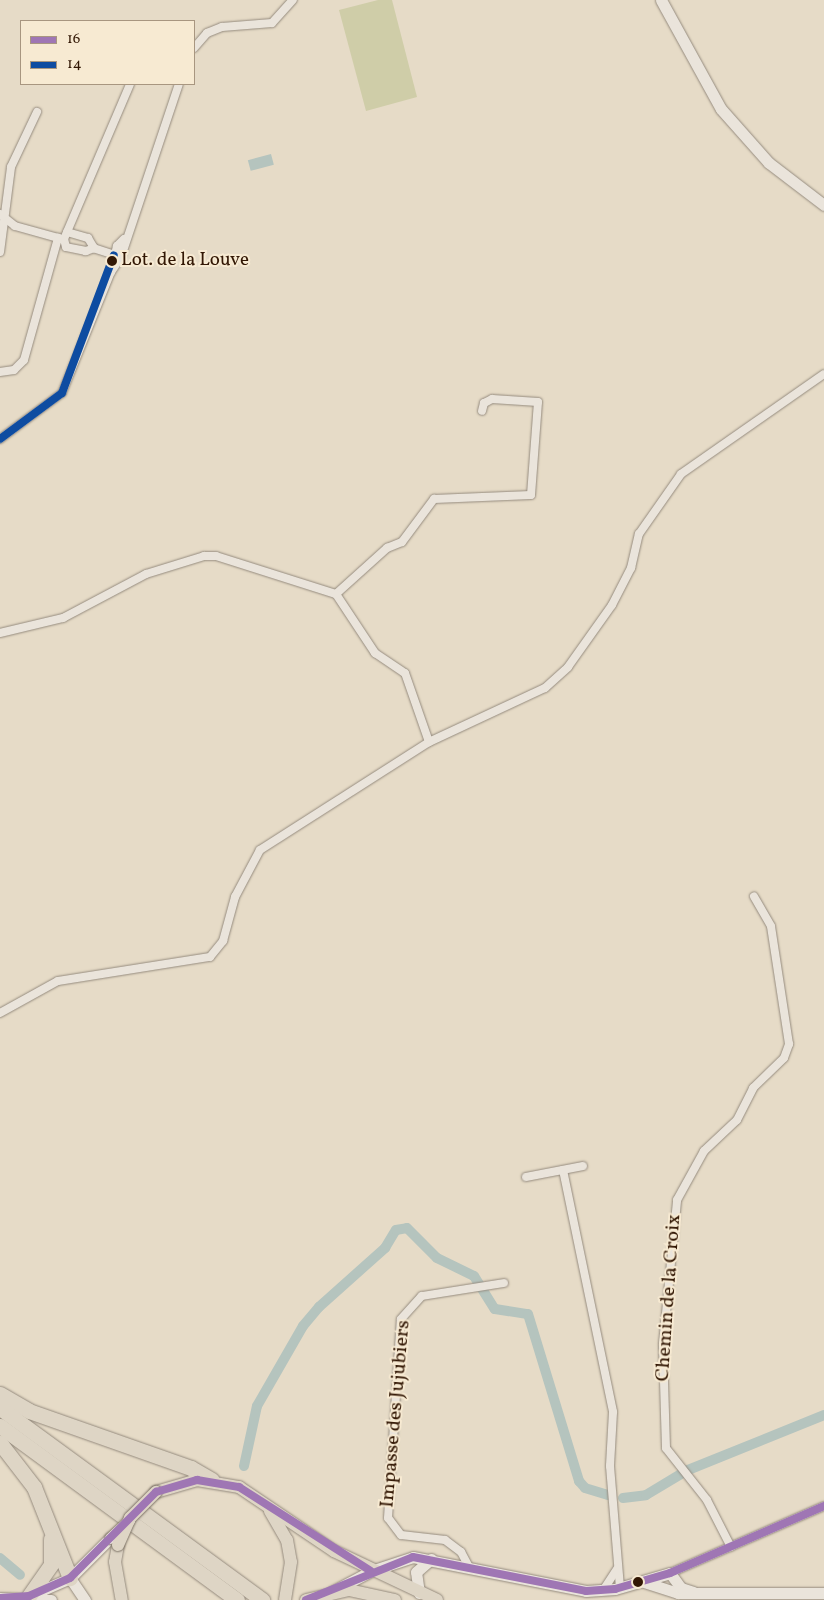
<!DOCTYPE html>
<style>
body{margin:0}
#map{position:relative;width:824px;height:1600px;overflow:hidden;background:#e6dbc7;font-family:Vollkorn,serif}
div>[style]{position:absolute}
.green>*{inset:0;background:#cfcda8}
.water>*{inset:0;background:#b5c4be;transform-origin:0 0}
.canal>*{height:10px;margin:-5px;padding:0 5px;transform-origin:5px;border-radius:5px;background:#b5c4be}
.roads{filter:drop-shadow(0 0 1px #958b7e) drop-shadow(0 0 1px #958b7e)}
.street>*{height:8px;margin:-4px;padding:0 4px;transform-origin:4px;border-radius:4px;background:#eae4db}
.secondary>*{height:11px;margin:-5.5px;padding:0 5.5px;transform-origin:5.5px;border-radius:5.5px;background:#eae4db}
.primary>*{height:12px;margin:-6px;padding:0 6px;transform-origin:6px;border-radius:6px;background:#ded5c5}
.highway>*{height:15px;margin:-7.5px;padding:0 7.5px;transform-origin:7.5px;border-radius:7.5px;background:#ded5c5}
.bridges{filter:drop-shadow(0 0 1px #7b7164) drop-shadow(0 0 1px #7b7164)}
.secondary-bridge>*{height:11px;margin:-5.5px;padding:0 5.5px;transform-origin:5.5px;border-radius:5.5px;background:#eae4db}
.primary-bridge>*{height:12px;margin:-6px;padding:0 6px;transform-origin:6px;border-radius:6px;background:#ded5c5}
.bus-1>*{height:8px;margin:-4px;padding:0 4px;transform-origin:4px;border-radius:4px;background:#9f76b4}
.bus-2>*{height:8px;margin:-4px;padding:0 4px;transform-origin:4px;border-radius:4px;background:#0e4ca1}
.dots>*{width:14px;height:14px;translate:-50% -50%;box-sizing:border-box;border:2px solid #f7ead2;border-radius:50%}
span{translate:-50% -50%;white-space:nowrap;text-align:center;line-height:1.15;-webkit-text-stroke:4px #f7ead2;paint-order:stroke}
.bus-label{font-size:19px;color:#321704}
.left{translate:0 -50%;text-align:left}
.street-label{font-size:20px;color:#321704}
.legend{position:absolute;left:20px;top:20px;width:175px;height:65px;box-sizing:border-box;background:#f7ead2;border:1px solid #a89680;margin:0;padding:6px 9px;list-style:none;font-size:15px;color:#321704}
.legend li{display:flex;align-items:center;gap:10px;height:25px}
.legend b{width:25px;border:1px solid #a89680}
</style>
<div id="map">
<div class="green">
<div style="clip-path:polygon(378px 0,392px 0,417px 97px,366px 111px,339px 10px)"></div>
</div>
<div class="water">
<div style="left:271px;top:154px;width:11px;height:24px;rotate:75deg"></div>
</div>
<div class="canal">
<div style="left:244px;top:1466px;width:61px;rotate:-77.8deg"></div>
<div style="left:257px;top:1406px;width:92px;rotate:-60.1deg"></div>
<div style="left:303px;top:1326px;width:25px;rotate:-50deg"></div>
<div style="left:319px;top:1307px;width:89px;rotate:-41.8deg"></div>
<div style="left:385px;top:1248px;width:21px;rotate:-59deg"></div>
<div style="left:396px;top:1230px;width:11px;rotate:-10deg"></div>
<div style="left:407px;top:1228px;width:42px;rotate:45deg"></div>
<div style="left:437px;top:1258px;width:41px;rotate:25.9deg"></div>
<div style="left:474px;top:1276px;width:39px;rotate:58deg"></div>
<div style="left:495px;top:1309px;width:33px;rotate:9deg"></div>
<div style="left:528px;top:1314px;width:175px;rotate:73deg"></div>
<div style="left:579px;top:1481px;width:9px;rotate:49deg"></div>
<div style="left:585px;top:1488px;width:24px;rotate:17deg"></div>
<div style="left:688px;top:1470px;width:147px;rotate:-22deg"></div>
<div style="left:623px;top:1498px;width:23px;rotate:-7deg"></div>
<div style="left:646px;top:1495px;width:41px;rotate:-31deg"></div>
<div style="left:0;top:1558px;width:26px;rotate:40deg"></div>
</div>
<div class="roads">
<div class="street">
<div style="left:194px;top:48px;width:20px;rotate:-49deg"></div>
<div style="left:207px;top:33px;width:16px;rotate:-22deg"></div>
<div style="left:222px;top:27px;width:50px;rotate:-4.6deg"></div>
<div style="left:272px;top:23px;width:31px;rotate:-48deg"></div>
<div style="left:0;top:214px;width:19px;rotate:39deg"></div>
<div style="left:15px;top:226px;width:49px;rotate:15.5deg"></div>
<div style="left:67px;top:232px;width:22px;rotate:16deg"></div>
<div style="left:88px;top:238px;width:12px;rotate:59deg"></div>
<div style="left:0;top:252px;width:86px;rotate:-82.6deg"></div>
<div style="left:11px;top:167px;width:61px;rotate:-64.7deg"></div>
<div style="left:121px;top:257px;width:28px;rotate:-162deg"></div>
<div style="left:94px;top:248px;width:9px;rotate:159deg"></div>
<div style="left:86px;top:251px;width:20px;rotate:-169deg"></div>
<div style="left:66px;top:247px;width:8px;rotate:-104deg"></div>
<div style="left:64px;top:239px;width:168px;rotate:-66.9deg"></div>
<div style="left:111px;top:272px;width:18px;rotate:-56deg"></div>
<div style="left:121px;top:257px;width:182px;rotate:-71.5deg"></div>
<div style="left:0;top:372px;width:14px;rotate:-8deg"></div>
<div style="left:14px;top:370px;width:14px;rotate:-45deg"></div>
<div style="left:24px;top:360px;width:127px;rotate:-74.4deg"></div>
<div style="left:0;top:439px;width:77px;rotate:-36.6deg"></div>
<div style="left:62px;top:393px;width:131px;rotate:-68deg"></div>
<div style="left:111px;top:272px;width:27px;rotate:-77deg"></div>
<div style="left:117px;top:246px;width:10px;rotate:-45deg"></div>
<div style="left:336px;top:594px;width:69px;rotate:-42deg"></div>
<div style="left:387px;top:548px;width:16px;rotate:-22deg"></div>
<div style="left:402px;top:542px;width:54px;rotate:-53.3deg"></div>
<div style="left:434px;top:499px;width:97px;rotate:-2.4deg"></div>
<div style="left:531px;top:495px;width:93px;rotate:-85.7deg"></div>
<div style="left:538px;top:402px;width:46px;rotate:-176.3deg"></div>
<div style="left:492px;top:399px;width:9px;rotate:153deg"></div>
<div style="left:484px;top:403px;width:8px;rotate:104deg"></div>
<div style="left:0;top:633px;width:65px;rotate:-13.4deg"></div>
<div style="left:63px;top:618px;width:94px;rotate:-27.9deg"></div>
<div style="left:146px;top:574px;width:61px;rotate:-17.2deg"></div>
<div style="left:204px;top:556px;width:12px"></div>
<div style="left:216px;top:556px;width:126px;rotate:17.6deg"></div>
<div style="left:336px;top:594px;width:71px;rotate:56.5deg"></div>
<div style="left:375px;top:653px;width:36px;rotate:34deg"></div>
<div style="left:405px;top:673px;width:73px;rotate:70.8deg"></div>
<div style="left:0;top:1013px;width:66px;rotate:-28.9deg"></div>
<div style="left:58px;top:981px;width:154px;rotate:-9deg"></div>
<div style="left:210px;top:957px;width:21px;rotate:-51deg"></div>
<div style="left:223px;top:941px;width:46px;rotate:-74.7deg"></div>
<div style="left:235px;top:897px;width:53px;rotate:-62deg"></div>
<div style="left:260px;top:850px;width:201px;rotate:-32.6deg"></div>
<div style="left:429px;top:742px;width:128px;rotate:-25deg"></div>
<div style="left:545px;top:688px;width:31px;rotate:-42deg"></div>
<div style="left:568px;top:667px;width:76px;rotate:-54.6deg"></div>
<div style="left:612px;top:605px;width:42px;rotate:-62.8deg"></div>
<div style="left:631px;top:568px;width:35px;rotate:-77deg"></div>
<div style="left:639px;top:534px;width:73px;rotate:-55deg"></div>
<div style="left:681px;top:474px;width:174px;rotate:-35deg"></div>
<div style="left:563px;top:1170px;width:247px;rotate:78.3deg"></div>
<div style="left:613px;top:1412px;width:54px;rotate:93.2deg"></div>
<div style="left:610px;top:1466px;width:121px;rotate:85.3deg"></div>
<div style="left:526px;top:1177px;width:58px;rotate:-10.9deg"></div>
<div style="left:731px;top:1547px;width:53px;rotate:-117.1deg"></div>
<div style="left:707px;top:1500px;width:66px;rotate:-128.3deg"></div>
<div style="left:666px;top:1448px;width:104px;rotate:-91.7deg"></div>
<div style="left:663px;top:1344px;width:145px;rotate:-84.4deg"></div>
<div style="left:677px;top:1200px;width:56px;rotate:-61.1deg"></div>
<div style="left:704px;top:1151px;width:45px;rotate:-43.2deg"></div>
<div style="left:737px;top:1120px;width:36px;rotate:-63deg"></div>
<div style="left:753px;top:1088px;width:43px;rotate:-44.1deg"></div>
<div style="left:784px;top:1058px;width:15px;rotate:-70deg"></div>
<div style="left:789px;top:1044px;width:119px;rotate:-98.7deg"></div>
<div style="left:771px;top:926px;width:34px;rotate:-120deg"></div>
<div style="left:469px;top:1567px;width:17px;rotate:-118deg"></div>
<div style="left:461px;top:1552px;width:20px;rotate:-143deg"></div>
<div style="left:445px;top:1540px;width:44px;rotate:-173.5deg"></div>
<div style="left:401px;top:1535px;width:21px;rotate:-127deg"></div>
<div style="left:388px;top:1518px;width:199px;rotate:-86.3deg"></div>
<div style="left:401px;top:1319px;width:31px;rotate:-48deg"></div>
<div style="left:422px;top:1296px;width:83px;rotate:-9deg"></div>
<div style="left:670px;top:1573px;width:168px;rotate:-23.5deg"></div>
<div style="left:604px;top:1589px;width:24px;rotate:-57deg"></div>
</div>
<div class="secondary">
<div style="left:661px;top:0;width:124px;rotate:61.2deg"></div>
<div style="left:721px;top:109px;width:72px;rotate:48.4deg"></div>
<div style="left:769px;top:163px;width:69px;rotate:37.4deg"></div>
<div style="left:70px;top:1578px;width:27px;rotate:56deg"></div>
<div style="left:644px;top:1582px;width:36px;rotate:18deg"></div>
<div style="left:678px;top:1593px;width:146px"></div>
<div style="left:331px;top:1592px;width:45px;rotate:-27.7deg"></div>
<div style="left:371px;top:1571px;width:44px;rotate:-18.4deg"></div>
<div style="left:413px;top:1557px;width:176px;rotate:11.1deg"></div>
<div style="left:586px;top:1591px;width:29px;rotate:-4deg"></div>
<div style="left:615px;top:1589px;width:57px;rotate:-16.2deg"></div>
<div style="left:670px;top:1573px;width:19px;rotate:54deg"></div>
<div style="left:681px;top:1588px;width:13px;rotate:18deg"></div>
<div style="left:419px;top:1593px;width:21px;rotate:-98deg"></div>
<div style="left:416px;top:1572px;width:20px;rotate:-41deg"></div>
<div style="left:29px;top:1596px;width:45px;rotate:-23.7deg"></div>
<div style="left:70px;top:1578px;width:57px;rotate:-45deg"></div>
<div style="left:0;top:1598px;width:51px;rotate:2.2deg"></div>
</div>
<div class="primary">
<div style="left:156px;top:1492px;width:43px;rotate:-16.3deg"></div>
<div style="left:197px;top:1480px;width:43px;rotate:9.5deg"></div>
<div style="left:239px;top:1487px;width:115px;rotate:34deg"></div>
<div style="left:334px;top:1551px;width:114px;rotate:25.4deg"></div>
<div style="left:270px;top:1511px;width:34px;rotate:60deg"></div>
<div style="left:287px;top:1540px;width:22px;rotate:80deg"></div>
<div style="left:291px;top:1562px;width:38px;rotate:99deg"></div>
<div style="left:118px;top:1545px;width:17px;rotate:100deg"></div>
<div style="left:115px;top:1562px;width:39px;rotate:80deg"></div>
<div style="left:306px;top:1600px;width:44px;rotate:-13.1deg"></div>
<div style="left:349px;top:1590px;width:47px;rotate:12.3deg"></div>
</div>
<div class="highway">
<div style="left:0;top:1394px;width:34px;rotate:30deg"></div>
<div style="left:29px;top:1411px;width:172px;rotate:19.4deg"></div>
<div style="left:191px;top:1468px;width:24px;rotate:30deg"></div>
<div style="left:0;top:1408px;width:325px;rotate:36.2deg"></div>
<div style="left:0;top:1426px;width:294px;rotate:36.3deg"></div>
<div style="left:0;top:1443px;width:56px;rotate:52.3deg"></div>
<div style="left:34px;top:1487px;width:98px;rotate:68.4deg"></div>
<div style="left:29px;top:1596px;width:39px;rotate:-55deg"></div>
<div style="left:51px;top:1564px;width:25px;rotate:-90deg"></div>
</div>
</div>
<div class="bridges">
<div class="secondary-bridge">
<div style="left:110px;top:1538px;width:26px;rotate:-43deg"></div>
</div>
<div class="primary-bridge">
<div style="left:118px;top:1545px;width:30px;rotate:-66deg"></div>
<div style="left:130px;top:1518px;width:37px;rotate:-45deg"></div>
</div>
</div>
<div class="bus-1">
<div style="left:0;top:1598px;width:29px;rotate:-4deg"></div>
<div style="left:29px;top:1596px;width:45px;rotate:-23.7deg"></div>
<div style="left:70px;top:1578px;width:122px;rotate:-45deg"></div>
<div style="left:156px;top:1492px;width:43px;rotate:-16.3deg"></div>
<div style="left:197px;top:1480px;width:43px;rotate:9.5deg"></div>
<div style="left:239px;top:1487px;width:156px;rotate:32.5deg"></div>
<div style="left:306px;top:1600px;width:115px;rotate:-21.9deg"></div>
<div style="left:413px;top:1557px;width:176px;rotate:11.1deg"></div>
<div style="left:586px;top:1591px;width:29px;rotate:-4deg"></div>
<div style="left:615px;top:1589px;width:57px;rotate:-16.2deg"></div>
<div style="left:670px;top:1573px;width:168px;rotate:-23.5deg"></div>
</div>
<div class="bus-2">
<div style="left:0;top:439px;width:77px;rotate:-36.6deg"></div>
<div style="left:62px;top:393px;width:147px;rotate:-69.4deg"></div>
</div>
<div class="dots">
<div style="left:112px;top:261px;background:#321704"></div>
<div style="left:638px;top:1582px;background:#321704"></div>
</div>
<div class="bus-label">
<span class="left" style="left:121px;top:261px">Lot. de la Louve</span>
</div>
<div class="street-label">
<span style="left:669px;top:1298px;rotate:-86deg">Chemin de la Croix</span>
<span style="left:396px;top:1414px;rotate:-85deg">Impasse des Jujubiers</span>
</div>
<ul class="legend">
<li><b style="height:6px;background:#9f76b4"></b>16</li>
<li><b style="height:6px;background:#0e4ca1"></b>14</li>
</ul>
</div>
